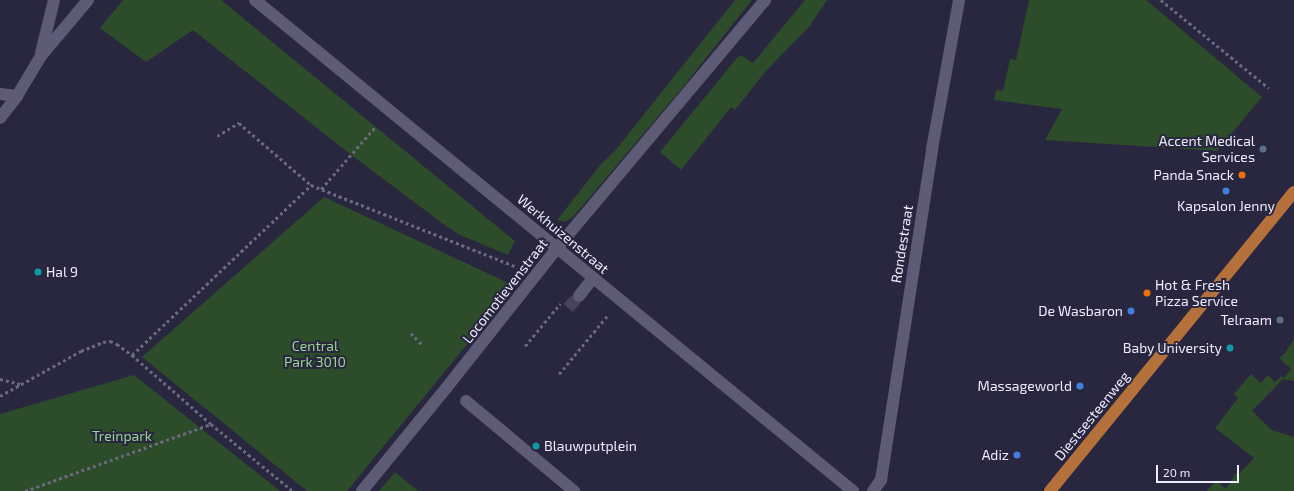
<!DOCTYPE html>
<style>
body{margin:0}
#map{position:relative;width:1294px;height:491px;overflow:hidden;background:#29263f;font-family:"Exo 2",sans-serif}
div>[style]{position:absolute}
.green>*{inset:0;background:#2d4c29}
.minor-tunnel>*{height:12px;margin-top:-6px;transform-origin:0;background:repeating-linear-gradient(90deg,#46445b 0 12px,transparent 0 18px)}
.path>*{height:2.5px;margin-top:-1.25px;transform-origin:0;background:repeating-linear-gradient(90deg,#6b697f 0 3px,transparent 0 6px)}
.minor>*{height:12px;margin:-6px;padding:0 6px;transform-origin:6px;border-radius:6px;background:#5e5b77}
.major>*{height:12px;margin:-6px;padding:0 6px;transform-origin:6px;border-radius:6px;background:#b5713c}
.dots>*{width:11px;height:11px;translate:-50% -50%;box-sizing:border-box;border:2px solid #29263f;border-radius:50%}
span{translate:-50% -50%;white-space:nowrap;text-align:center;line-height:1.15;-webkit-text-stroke:4px #29263f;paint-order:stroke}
.poi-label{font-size:14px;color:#edecfc}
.right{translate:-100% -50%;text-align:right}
.left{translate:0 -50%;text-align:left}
.street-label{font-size:14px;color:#edecfc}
.park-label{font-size:14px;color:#99d492}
.scale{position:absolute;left:1156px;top:465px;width:83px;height:18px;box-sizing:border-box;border:2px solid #edecfc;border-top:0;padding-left:5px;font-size:12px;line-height:14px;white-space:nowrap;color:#edecfc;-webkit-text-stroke:3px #29263f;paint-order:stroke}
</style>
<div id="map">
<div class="green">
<div style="clip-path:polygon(123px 0,221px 0,515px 241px,508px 255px,460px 235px,446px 226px,350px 154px,193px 30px,146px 62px,100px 28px)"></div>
<div style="clip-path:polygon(735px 0,752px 0,683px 87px,573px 217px,565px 222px,557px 220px,602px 163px,614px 152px)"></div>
<div style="clip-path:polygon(805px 0,827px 0,809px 27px,765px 72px,735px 110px,731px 107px,681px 170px,660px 152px,736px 59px,741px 55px,753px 63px)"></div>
<div style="clip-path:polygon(1029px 0,1146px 0,1262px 97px,1217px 151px,1045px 140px,1062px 109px,994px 100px,996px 90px,1003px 91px,1010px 59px,1016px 60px)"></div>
<div style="clip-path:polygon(324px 197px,515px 286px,347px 491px,307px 491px,142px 357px)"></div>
<div style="clip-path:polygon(1294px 339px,1294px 381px,1283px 379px,1252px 411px,1272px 430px,1294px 437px,1294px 491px,1207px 491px,1216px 480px,1226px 489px,1236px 473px,1239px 474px,1254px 458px,1215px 428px,1238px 398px,1234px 394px,1251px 374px,1261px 383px,1268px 375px,1275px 382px,1281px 376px,1284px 378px,1291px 369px,1279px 358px,1285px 353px)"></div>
<div style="clip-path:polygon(134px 375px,280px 491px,0 491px,0 414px)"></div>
<div style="clip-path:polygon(395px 472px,418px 491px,379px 491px)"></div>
</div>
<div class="minor-tunnel">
<div style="left:568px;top:308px;width:16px;rotate:-47deg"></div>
</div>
<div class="path">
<div style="left:1161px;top:0;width:139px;rotate:39.2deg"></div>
<div style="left:217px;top:136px;width:26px;rotate:-31deg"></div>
<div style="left:239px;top:123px;width:95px;rotate:40.7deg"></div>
<div style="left:321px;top:189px;width:84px;rotate:-48.9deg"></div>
<div style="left:411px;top:333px;width:18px;rotate:47deg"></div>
<div style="left:525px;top:346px;width:55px;rotate:-50.2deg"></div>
<div style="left:132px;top:355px;width:105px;rotate:41.1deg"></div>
<div style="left:211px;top:424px;width:106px;rotate:39.3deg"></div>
<div style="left:559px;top:374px;width:75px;rotate:-50.4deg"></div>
<div style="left:0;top:379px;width:21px;rotate:14deg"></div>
<div style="left:0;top:396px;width:93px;rotate:-29.1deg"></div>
<div style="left:81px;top:351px;width:24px;rotate:-22deg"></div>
<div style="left:103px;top:342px;width:7px;rotate:-8deg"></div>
<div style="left:110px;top:341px;width:8px;rotate:23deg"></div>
<div style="left:117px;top:344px;width:19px;rotate:36deg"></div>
<div style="left:132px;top:355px;width:247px;rotate:-43.5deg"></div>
<div style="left:311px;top:185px;width:222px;rotate:21.7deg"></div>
<div style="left:25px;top:491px;width:198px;rotate:-19.8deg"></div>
</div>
<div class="minor">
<div style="left:255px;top:0;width:774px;rotate:39.39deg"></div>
<div style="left:41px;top:53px;width:55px;rotate:-76.2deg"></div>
<div style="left:0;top:94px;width:17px;rotate:7deg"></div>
<div style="left:0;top:118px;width:28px;rotate:-52deg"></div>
<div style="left:17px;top:96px;width:47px;rotate:-59deg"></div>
<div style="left:41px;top:56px;width:73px;rotate:-50deg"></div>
<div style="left:579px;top:296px;width:23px;rotate:-52deg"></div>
<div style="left:466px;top:401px;width:141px;rotate:39.8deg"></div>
<div style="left:362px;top:491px;width:134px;rotate:-50.7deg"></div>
<div style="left:447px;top:387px;width:177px;rotate:-51.6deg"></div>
<div style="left:557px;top:248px;width:324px;rotate:-50deg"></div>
<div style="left:873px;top:491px;width:14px;rotate:-54deg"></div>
<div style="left:881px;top:480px;width:335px;rotate:-81.2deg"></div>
<div style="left:932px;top:149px;width:151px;rotate:-79.7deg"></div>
</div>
<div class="major">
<div style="left:1050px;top:491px;width:386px;rotate:-50.8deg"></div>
</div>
<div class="dots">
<div style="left:1263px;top:149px;background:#5c6f8a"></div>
<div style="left:1242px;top:175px;background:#e8710a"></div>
<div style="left:1226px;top:191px;background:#3f7fe0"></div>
<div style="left:38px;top:272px;background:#0f9aa8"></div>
<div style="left:1147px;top:293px;background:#e8710a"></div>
<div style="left:1131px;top:311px;background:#3f7fe0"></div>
<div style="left:1280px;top:320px;background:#5c6f8a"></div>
<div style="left:1230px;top:348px;background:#0f9aa8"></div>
<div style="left:1080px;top:386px;background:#3f7fe0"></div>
<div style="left:536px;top:446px;background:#0f9aa8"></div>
<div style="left:1017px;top:455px;background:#3f7fe0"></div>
</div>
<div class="poi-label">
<span class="right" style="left:1255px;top:149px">Accent Medical<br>Services</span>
<span class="right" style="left:1234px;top:175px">Panda Snack</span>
<span style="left:1226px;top:206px">Kapsalon Jenny</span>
<span class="left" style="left:46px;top:272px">Hal 9</span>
<span class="left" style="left:1155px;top:293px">Hot &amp; Fresh<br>Pizza Service</span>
<span class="right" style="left:1123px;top:311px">De Wasbaron</span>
<span class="right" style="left:1272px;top:320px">Telraam</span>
<span class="right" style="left:1222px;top:348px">Baby University</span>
<span class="right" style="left:1072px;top:386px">Massageworld</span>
<span class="left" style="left:544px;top:446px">Blauwputplein</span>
<span class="right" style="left:1009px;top:455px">Adiz</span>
</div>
<div class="street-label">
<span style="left:563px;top:234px;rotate:40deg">Werkhuizenstraat</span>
<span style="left:902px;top:244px;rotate:-81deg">Rondestraat</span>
<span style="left:505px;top:291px;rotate:-52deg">Locomotievenstraat</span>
<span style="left:1092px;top:416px;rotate:-51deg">Diestsesteenweg</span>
</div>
<div class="park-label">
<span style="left:315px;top:354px">Central<br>Park 3010</span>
<span style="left:122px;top:436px">Treinpark</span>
</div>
<div class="scale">20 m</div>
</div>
